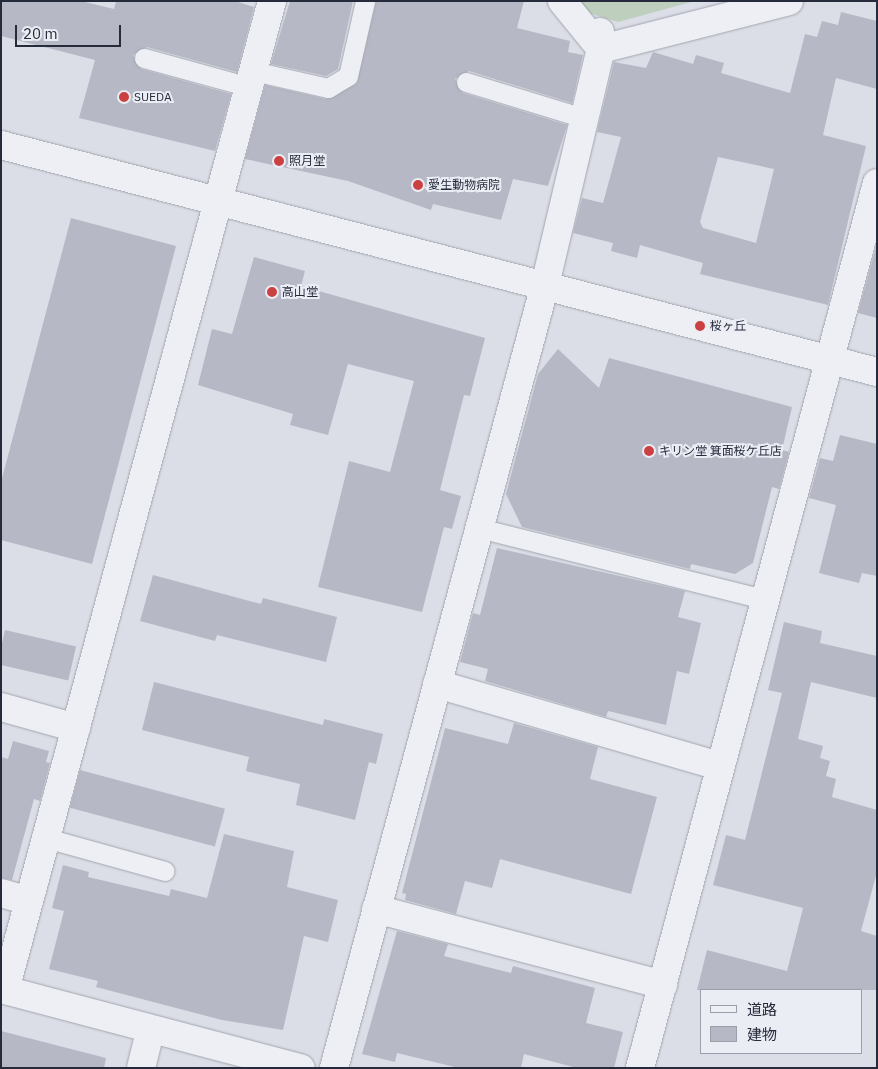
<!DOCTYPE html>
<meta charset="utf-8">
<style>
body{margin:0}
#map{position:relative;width:878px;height:1069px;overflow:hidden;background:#dbdee6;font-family:"IBM Plex Sans","Noto Sans JP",sans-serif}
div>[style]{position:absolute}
.green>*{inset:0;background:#bfcfbd}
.building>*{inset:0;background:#b6b9c5;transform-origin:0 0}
.roads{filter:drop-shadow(0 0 1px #a1a5af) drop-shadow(0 0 1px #a1a5af)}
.service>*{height:19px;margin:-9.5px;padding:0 9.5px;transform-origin:9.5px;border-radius:9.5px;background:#eeeff4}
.minor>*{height:28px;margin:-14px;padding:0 14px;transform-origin:14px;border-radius:14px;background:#eeeff4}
.tertiary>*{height:28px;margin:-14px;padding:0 14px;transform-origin:14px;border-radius:14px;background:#eeeff4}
.dots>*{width:14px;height:14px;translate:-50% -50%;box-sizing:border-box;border:2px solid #ebedf4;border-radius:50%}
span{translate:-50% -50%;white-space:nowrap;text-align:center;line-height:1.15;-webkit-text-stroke:4px #ebedf4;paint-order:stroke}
.poi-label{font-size:12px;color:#262b3b}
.left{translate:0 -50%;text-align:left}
.frame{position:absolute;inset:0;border:2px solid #262b3b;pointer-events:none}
.legend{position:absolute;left:700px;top:989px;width:162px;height:65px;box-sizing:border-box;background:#ebedf4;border:1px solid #9c9faa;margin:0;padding:6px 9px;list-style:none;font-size:15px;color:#262b3b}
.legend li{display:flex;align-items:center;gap:10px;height:25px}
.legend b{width:25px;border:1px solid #9c9faa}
.scale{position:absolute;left:15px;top:25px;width:106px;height:22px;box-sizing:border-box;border:2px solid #262b3b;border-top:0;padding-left:6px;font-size:15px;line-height:18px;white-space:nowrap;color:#262b3b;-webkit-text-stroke:4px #ebedf4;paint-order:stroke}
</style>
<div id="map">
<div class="green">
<div style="clip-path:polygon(579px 1px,695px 1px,618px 22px,586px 12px)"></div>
</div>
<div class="building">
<div style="clip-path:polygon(1px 1px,81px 1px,114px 9px,116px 1px,235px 1px,254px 7px,237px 72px,147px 47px,133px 55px,141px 69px,231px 94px,215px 151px,79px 118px,95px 60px,1px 36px)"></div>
<div style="clip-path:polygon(290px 1px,353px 1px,338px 69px,326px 76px,271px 64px)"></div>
<div style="clip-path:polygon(376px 1px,524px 1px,517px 28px,570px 41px,568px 52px,583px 55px,572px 103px,469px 71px,455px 79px,463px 93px,567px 125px,548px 186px,513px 179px,501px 220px,433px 204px,431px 210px,348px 181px,245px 159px,265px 85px,326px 99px,357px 83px)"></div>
<div style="clip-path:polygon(evenodd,841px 12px,877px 21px,877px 89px,836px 78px,823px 135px,866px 146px,828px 305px,700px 274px,703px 263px,640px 245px,637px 258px,611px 251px,613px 243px,573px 233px,582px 198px,603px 203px,621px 137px,597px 132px,614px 62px,646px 68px,653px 52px,693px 64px,696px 55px,724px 63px,721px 73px,790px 93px,805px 34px,817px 37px,822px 21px,838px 25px,841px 12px,718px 157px,774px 169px,756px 243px,703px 228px,700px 222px,718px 157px)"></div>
<div style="clip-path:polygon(71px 218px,176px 246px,92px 564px,1px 540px,1px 482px)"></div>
<div style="clip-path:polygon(877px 244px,877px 318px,858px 313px)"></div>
<div style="clip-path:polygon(254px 257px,305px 271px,301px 286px,485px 338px,470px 396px,464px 395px,440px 490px,461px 496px,452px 529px,444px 527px,422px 612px,318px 587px,349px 461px,390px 472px,414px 381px,348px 364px,328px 435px,290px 425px,293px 414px,198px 385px,212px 329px,232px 334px)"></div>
<div style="clip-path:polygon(558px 349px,599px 388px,609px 358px,792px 407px,782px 450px,789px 452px,779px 489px,772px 487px,753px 563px,735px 574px,691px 564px,690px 569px,522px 527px,506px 494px,538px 374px)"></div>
<div style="clip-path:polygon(840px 435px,877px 444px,877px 576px,862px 573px,859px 583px,819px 573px,836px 505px,809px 498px,820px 458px,833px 461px)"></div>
<div style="clip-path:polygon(497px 548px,685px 591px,678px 617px,701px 623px,689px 674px,677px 671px,666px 725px,608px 711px,606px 717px,522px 692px,485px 681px,488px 669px,460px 662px,473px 613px,480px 615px)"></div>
<div style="clip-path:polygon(153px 575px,261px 604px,263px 598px,337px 617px,326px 662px,217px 635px,215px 641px,140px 621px)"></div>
<div style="clip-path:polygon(784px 622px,822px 631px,820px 643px,877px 656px,877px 698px,811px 682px,798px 739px,823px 746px,820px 758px,830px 761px,826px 776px,836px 779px,832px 797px,877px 810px,877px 872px,861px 931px,877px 936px,877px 990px,697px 990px,707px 950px,787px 971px,803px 908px,713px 885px,726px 835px,745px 840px,782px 693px,768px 690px)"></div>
<div style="left:5px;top:630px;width:73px;height:35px;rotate:13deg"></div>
<div style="clip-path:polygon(154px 682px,323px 725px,324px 719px,383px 734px,376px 764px,369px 762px,355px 820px,296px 805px,300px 784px,246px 771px,249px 757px,142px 730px)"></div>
<div style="clip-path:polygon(514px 723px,598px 747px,590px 779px,657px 797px,631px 894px,500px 859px,492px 888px,465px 881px,456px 914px,405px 900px,406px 894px,402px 893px,445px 728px,508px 744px)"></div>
<div style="clip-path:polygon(13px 741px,49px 751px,46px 762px,50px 763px,40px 801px,34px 799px,12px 880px,1px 878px,1px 757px,8px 759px)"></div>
<div style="left:80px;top:770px;width:150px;height:39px;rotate:15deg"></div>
<div style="clip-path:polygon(224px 834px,294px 851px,287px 887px,338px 900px,328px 942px,304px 936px,283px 1030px,222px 1020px,96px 987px,98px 981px,49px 969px,64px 911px,52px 908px,63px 865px,89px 872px,88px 877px,169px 896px,171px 889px,207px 898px)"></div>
<div style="clip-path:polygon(397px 931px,448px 944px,444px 956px,511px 973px,513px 966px,595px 988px,586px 1023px,623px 1032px,614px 1068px,577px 1068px,524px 1054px,521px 1068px,459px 1068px,397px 1053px,395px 1062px,362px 1054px)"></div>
<div style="clip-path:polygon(1px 1031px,106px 1058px,104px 1068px,1px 1068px)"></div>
</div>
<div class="roads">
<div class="service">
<div style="left:144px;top:58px;width:109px;rotate:15.4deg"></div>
<div style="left:253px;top:71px;width:77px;rotate:12.8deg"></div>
<div style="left:328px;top:88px;width:23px;rotate:-31deg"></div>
<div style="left:348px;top:76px;width:77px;rotate:-77.2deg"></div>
<div style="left:466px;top:82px;width:123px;rotate:17deg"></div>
<div style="left:479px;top:528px;width:294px;rotate:14deg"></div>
<div style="left:46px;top:838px;width:123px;rotate:15.5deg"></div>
</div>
<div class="minor">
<div style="left:600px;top:32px;width:17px;rotate:87deg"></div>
<div style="left:601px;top:49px;width:194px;rotate:-14.3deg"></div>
<div style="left:437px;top:684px;width:295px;rotate:16.2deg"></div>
<div style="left:1px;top:707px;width:78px;rotate:15.6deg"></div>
<div style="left:1px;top:893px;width:29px;rotate:16deg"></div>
<div style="left:376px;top:909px;width:297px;rotate:14.8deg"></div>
<div style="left:1px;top:989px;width:310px;rotate:14.8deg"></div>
<div style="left:5px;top:990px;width:1024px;rotate:-74.89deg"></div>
<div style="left:141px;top:1068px;width:38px;rotate:-76deg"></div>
<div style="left:334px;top:1068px;width:811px;rotate:-74.92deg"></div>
<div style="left:545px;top:285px;width:243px;rotate:-76.7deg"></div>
<div style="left:601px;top:49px;width:62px;rotate:-129.1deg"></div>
<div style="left:640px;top:1068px;width:916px;rotate:-75.01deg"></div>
</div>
<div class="tertiary">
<div style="left:1px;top:145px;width:905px;rotate:14.53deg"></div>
</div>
</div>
<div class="dots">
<div style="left:124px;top:97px;background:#cb4041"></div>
<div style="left:279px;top:161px;background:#cb4041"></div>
<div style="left:418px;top:185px;background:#cb4041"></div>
<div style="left:272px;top:292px;background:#cb4041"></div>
<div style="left:700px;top:326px;background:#cb4041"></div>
<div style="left:649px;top:451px;background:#cb4041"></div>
</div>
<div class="poi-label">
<span class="left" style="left:134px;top:97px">SUEDA</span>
<span class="left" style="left:289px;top:161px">照月堂</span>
<span class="left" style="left:428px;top:185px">愛生動物病院</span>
<span class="left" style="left:282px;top:292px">高山堂</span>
<span class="left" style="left:710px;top:326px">桜ヶ丘</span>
<span class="left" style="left:659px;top:451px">キリン堂 箕面桜ケ丘店</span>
</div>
<div class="frame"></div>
<ul class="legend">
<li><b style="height:6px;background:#eeeff4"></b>道路</li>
<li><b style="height:14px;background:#b6b9c5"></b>建物</li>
</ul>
<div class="scale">20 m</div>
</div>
